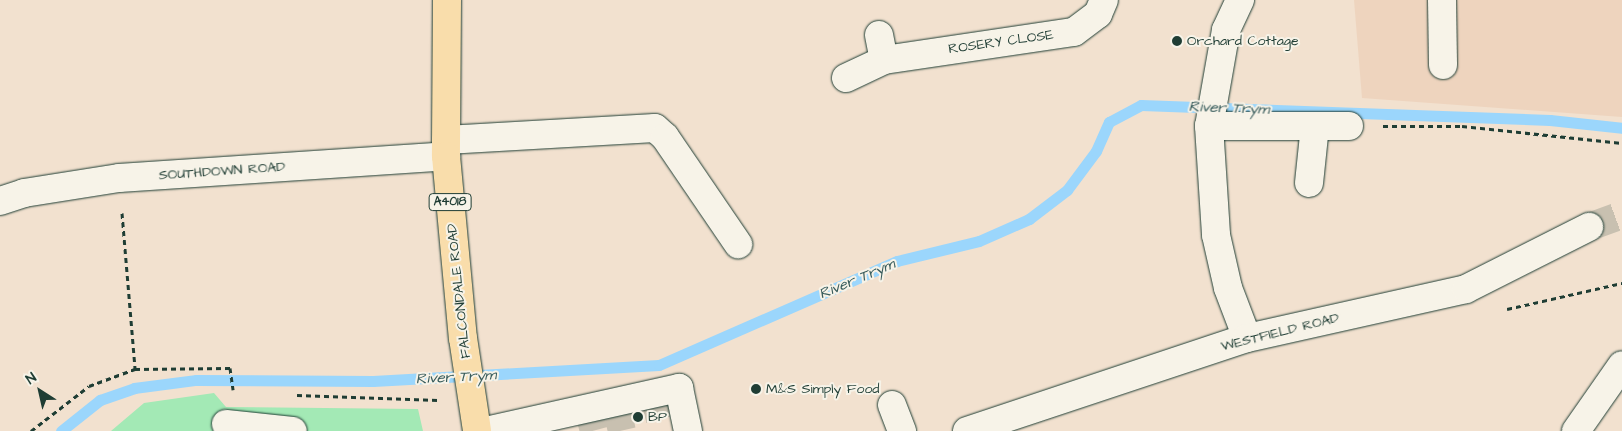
<!DOCTYPE html>
<style>
body{margin:0}
#map{position:relative;width:1622px;height:431px;overflow:hidden;background:#f2e1cf;font-family:"Architects Daughter",sans-serif}
div>[style]{position:absolute}
.built>*{inset:0;background:#eed4be}
.green>*{inset:0;background:#a3e9b5}
.stream>*{height:11px;margin:-5.5px;padding:0 5.5px;transform-origin:5.5px;border-radius:5.5px;background:#9bd6fc}
.minor-tunnel>*{height:28px;margin-top:-14px;transform-origin:0;background:repeating-linear-gradient(90deg,#c8c0b0 0 28px,transparent 0 42px)}
.path>*{height:3px;margin-top:-1.5px;transform-origin:0;background:repeating-linear-gradient(90deg,#1f3d34 0 5px,transparent 0 9px)}
.roads{filter:drop-shadow(0 0 1px #1f3d34) drop-shadow(0 0 1px #1f3d34)}
.minor>*{height:28px;margin:-14px;padding:0 14px;transform-origin:14px;border-radius:14px;background:#f7f3e8}
.major>*{height:28px;margin:-14px;padding:0 14px;transform-origin:14px;border-radius:14px;background:#f9ddab}
.dots>*{width:14px;height:14px;translate:-50% -50%;box-sizing:border-box;border:2px solid #f7f3e8;border-radius:50%}
span{translate:-50% -50%;white-space:nowrap;text-align:center;line-height:1.15;-webkit-text-stroke:4px #f7f3e8;paint-order:stroke}
.shield-label span{padding:1px 4px;background:#f7f3e8;border:1px solid;border-radius:4px;-webkit-text-stroke-width:0}
.shield-label{font-size:12px;color:#1f3d34;font-weight:700}
.poi-label{font-size:14px;color:#1f3d34}
.left{translate:0 -50%;text-align:left}
.street-label{font-size:14px;color:#1f3d34}
.water-label{font-size:15px;color:#385c5c;font-style:italic}
.north{position:absolute;left:15px;top:366px;width:50px;height:50px;-webkit-text-stroke:4px #f7f3e8;paint-order:stroke;rotate:325deg;font-size:14px;font-weight:700;line-height:20px;text-align:center;color:#1f3d34}
.north::after{content:'';display:block;margin:auto;width:18px;height:22px;background:#1f3d34;clip-path:polygon(50% 0,100% 100%,50% 72%,0 100%)}
</style>
<div id="map">
<div class="built">
<div style="clip-path:polygon(1354px 0,1622px 0,1622px 117px,1362px 98px)"></div>
</div>
<div class="green">
<div style="clip-path:polygon(214px 393px,226px 407px,418px 409px,423px 431px,111px 431px,144px 403px)"></div>
</div>
<div class="stream">
<div style="left:61px;top:431px;width:50px;rotate:-38.5deg"></div>
<div style="left:100px;top:400px;width:36px;rotate:-19deg"></div>
<div style="left:134px;top:388px;width:63px;rotate:-7.4deg"></div>
<div style="left:196px;top:380px;width:177px;rotate:0.3deg"></div>
<div style="left:373px;top:381px;width:286px;rotate:-3.2deg"></div>
<div style="left:659px;top:365px;width:260px;rotate:-23.6deg"></div>
<div style="left:897px;top:261px;width:84px;rotate:-13.7deg"></div>
<div style="left:979px;top:241px;width:55px;rotate:-23.7deg"></div>
<div style="left:1029px;top:219px;width:48px;rotate:-37.3deg"></div>
<div style="left:1067px;top:190px;width:49px;rotate:-53.4deg"></div>
<div style="left:1096px;top:151px;width:32px;rotate:-66deg"></div>
<div style="left:1109px;top:122px;width:36px;rotate:-28deg"></div>
<div style="left:1141px;top:105px;width:409px;rotate:2.1deg"></div>
<div style="left:1550px;top:120px;width:72px;rotate:6.3deg"></div>
</div>
<div class="minor-tunnel">
<div style="left:1589px;top:227px;width:35px;rotate:-20deg"></div>
<div style="left:653px;top:392px;width:40px;rotate:75.6deg"></div>
<div style="left:618px;top:414px;width:17px;rotate:77deg"></div>
<div style="left:591px;top:420px;width:11px;rotate:75deg"></div>
</div>
<div class="path">
<div style="left:1383px;top:126px;width:79px"></div>
<div style="left:1462px;top:126px;width:161px;rotate:6.1deg"></div>
<div style="left:122px;top:213px;width:157px;rotate:85.2deg"></div>
<div style="left:1507px;top:309px;width:118px;rotate:-12.7deg"></div>
<div style="left:297px;top:395px;width:141px;rotate:2deg"></div>
<div style="left:31px;top:431px;width:73px;rotate:-37.8deg"></div>
<div style="left:89px;top:386px;width:49px;rotate:-20.3deg"></div>
<div style="left:135px;top:369px;width:95px;rotate:-0.6deg"></div>
<div style="left:230px;top:368px;width:22px;rotate:82deg"></div>
</div>
<div class="roads">
<div class="minor">
<div style="left:1240px;top:0;width:33px;rotate:115deg"></div>
<div style="left:1226px;top:30px;width:97px;rotate:100deg"></div>
<div style="left:1209px;top:126px;width:109px;rotate:86.3deg"></div>
<div style="left:1216px;top:235px;width:54px;rotate:77.2deg"></div>
<div style="left:1228px;top:288px;width:53px;rotate:69.2deg"></div>
<div style="left:1442px;top:0;width:65px;rotate:89.1deg"></div>
<div style="left:879px;top:35px;width:25px;rotate:79deg"></div>
<div style="left:846px;top:78px;width:42px;rotate:-25.3deg"></div>
<div style="left:884px;top:60px;width:192px;rotate:-8.4deg"></div>
<div style="left:1074px;top:32px;width:30px;rotate:-37deg"></div>
<div style="left:1098px;top:14px;width:15px;rotate:-67deg"></div>
<div style="left:1209px;top:126px;width:140px"></div>
<div style="left:446px;top:140px;width:209px;rotate:-3.3deg"></div>
<div style="left:655px;top:128px;width:13px;rotate:42deg"></div>
<div style="left:665px;top:137px;width:130px;rotate:55.7deg"></div>
<div style="left:1309px;top:183px;width:57px;rotate:-84deg"></div>
<div style="left:0;top:201px;width:25px;rotate:-18deg"></div>
<div style="left:24px;top:193px;width:96px;rotate:-9deg"></div>
<div style="left:119px;top:178px;width:328px;rotate:-3.8deg"></div>
<div style="left:892px;top:405px;width:28px;rotate:69deg"></div>
<div style="left:226px;top:424px;width:67px;rotate:6deg"></div>
<div style="left:486px;top:431px;width:198px;rotate:-12.6deg"></div>
<div style="left:679px;top:388px;width:44px;rotate:78.2deg"></div>
<div style="left:967px;top:431px;width:295px;rotate:-18.4deg"></div>
<div style="left:1247px;top:338px;width:224px;rotate:-12.6deg"></div>
<div style="left:1466px;top:289px;width:138px;rotate:-26.8deg"></div>
<div style="left:1576px;top:431px;width:80px;rotate:-55.1deg"></div>
</div>
<div class="major">
<div style="left:447px;top:0;width:156px;rotate:90.4deg"></div>
<div style="left:446px;top:156px;width:183px;rotate:84.7deg"></div>
<div style="left:463px;top:338px;width:94px;rotate:81.4deg"></div>
</div>
</div>
<div class="dots">
<div style="left:1177px;top:41px;background:#1f3d34"></div>
<div style="left:756px;top:389px;background:#1f3d34"></div>
<div style="left:638px;top:417px;background:#1f3d34"></div>
</div>
<div class="shield-label">
<span style="left:450px;top:202px">A4018</span>
</div>
<div class="poi-label">
<span class="left" style="left:1187px;top:41px">Orchard Cottage</span>
<span class="left" style="left:766px;top:389px">M&amp;S Simply Food</span>
<span class="left" style="left:648px;top:417px">BP</span>
</div>
<div class="street-label">
<span style="left:1001px;top:42px;rotate:-8deg">ROSERY CLOSE</span>
<span style="left:222px;top:171px;rotate:-4deg">SOUTHDOWN ROAD</span>
<span style="left:459px;top:291px;rotate:-96deg">FALCONDALE ROAD</span>
<span style="left:1280px;top:332px;rotate:-14deg">WESTFIELD ROAD</span>
</div>
<div class="water-label">
<span style="left:1229px;top:108px;rotate:2deg">River Trym</span>
<span style="left:857px;top:279px;rotate:-23deg">River Trym</span>
<span style="left:456px;top:377px;rotate:-3deg">River Trym</span>
</div>
<div class="north">N</div>
</div>
